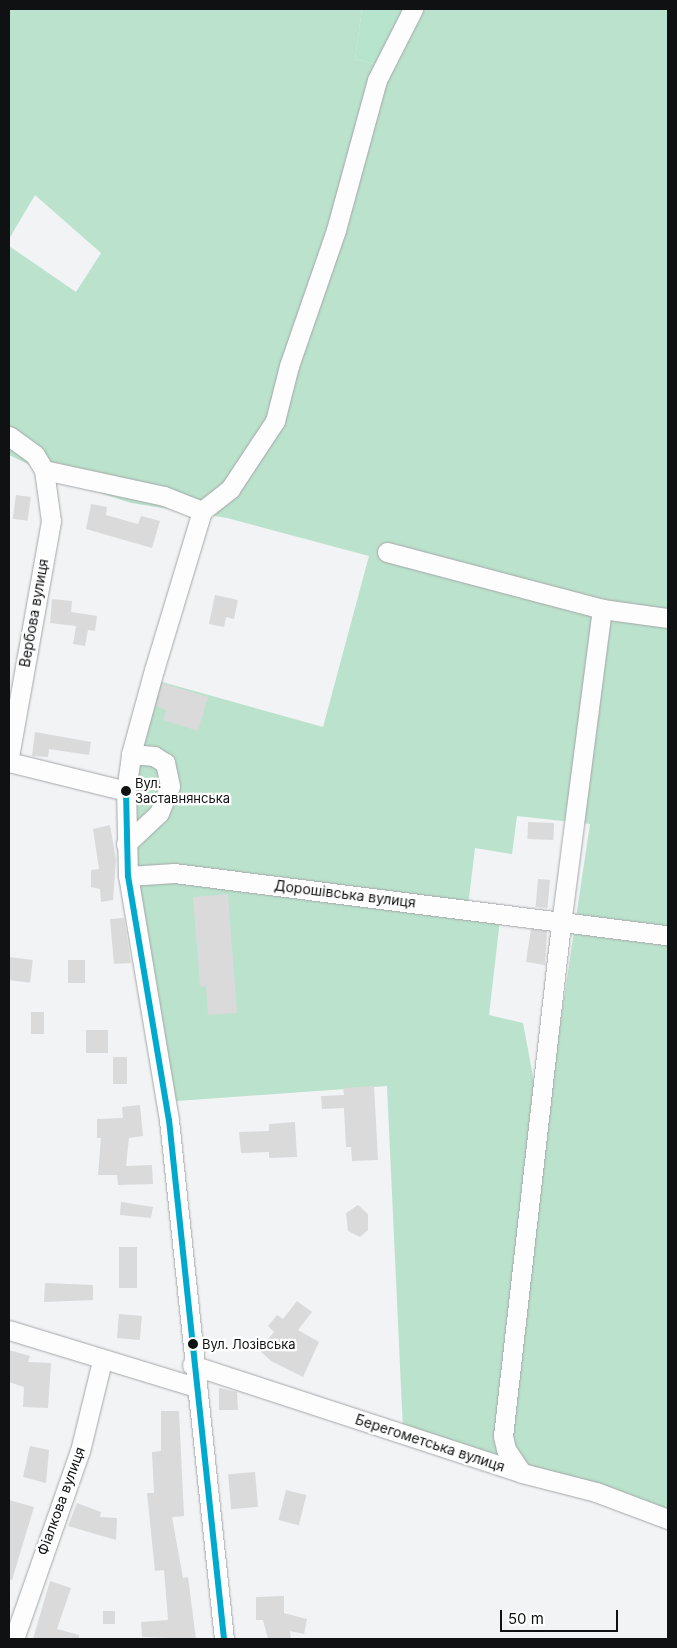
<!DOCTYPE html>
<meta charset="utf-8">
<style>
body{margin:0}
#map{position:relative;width:677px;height:1648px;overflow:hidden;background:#f1f3f5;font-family:Inter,sans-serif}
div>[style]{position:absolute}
.green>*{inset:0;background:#bae2cc}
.forest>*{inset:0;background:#b7e4cc}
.building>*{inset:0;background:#dadadb;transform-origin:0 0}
.roads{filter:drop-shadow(0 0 1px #a5a6a8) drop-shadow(0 0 1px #a5a6a8)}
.minor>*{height:19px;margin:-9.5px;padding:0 9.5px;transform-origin:9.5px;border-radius:9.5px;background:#fdfdfe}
.bus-1>*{height:6px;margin:-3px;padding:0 3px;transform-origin:3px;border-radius:3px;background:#00a9ce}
.dots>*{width:14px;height:14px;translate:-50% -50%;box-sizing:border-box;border:2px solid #fff;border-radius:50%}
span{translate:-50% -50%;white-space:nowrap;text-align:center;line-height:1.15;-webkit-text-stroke:4.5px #fff;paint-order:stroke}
.bus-label{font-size:13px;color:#101112}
.left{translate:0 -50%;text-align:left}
.street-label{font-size:14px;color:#101112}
.frame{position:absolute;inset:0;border:10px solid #101112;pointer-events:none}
.scale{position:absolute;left:500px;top:1610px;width:118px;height:22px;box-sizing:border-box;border:2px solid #101112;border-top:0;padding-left:6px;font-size:15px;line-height:18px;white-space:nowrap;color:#101112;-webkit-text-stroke:4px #fff;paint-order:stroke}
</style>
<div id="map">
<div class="green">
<div style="clip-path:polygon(evenodd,9px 9px,362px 9px,355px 59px,395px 70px,425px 9px,668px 9px,668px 1518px,403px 1430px,387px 1086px,163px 1102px,121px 800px,155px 680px,323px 727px,369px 556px,227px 518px,131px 503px,63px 481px,9px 455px,9px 246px,76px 292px,101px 253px,35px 195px,9px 239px,9px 9px,517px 816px,590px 824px,551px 1085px,534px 1082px,523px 1023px,489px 1015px,501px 911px,468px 906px,475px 848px,512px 854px,517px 816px)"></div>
</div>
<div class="forest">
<div style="clip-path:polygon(362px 9px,425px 9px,395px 70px,355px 59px)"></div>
</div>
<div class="building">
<div style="left:16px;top:495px;width:15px;height:24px;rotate:8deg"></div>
<div style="clip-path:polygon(91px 504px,107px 507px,106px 515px,138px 524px,141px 516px,160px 521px,152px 548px,86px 529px)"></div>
<div style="clip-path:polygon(215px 595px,238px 600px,234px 619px,226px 617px,224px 627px,209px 624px)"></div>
<div style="clip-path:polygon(52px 599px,72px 601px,71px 612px,97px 616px,95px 631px,88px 630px,85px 646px,73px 644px,76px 626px,50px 623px)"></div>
<div style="clip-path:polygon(162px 683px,208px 697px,198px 731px,163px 720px,166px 710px,156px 706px)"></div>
<div style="clip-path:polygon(35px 732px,91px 742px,89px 755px,49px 749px,48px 757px,32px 756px)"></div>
<div style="left:528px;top:822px;width:26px;height:17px;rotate:2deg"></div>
<div style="clip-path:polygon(110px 825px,116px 860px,113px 900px,101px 902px,100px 889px,91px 887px,91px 870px,99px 869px,93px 829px)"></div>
<div style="left:538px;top:879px;width:12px;height:28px;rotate:5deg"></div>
<div style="clip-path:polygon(228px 894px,237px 1013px,208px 1015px,206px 986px,200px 986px,193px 897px)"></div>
<div style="clip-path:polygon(124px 918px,131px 963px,114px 964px,110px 919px)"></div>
<div style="clip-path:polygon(531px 929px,547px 931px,545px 965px,526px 962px)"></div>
<div style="left:9px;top:957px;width:24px;height:23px;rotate:7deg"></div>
<div style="left:68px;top:960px;width:17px;height:23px"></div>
<div style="left:31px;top:1012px;width:13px;height:22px"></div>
<div style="left:86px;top:1030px;width:22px;height:23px"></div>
<div style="left:113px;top:1057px;width:14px;height:27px"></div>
<div style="clip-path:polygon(374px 1086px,378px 1160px,352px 1161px,351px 1147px,346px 1147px,344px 1108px,322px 1109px,321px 1096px,344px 1095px,343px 1088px)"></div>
<div style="clip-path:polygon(140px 1105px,143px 1136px,129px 1138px,126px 1166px,152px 1165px,153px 1184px,118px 1185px,117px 1175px,98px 1175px,101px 1138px,97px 1138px,97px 1119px,123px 1118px,122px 1107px)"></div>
<div style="clip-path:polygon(295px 1122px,297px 1157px,269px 1158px,269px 1152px,241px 1153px,239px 1132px,269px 1131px,269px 1124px)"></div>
<div style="clip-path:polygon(121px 1202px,153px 1207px,151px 1218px,120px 1215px)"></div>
<div style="clip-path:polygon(358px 1205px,368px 1214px,368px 1230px,360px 1237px,348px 1231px,346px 1213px)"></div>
<div style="left:137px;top:1247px;width:41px;height:18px;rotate:90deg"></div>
<div style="clip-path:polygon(45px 1283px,93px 1285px,93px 1300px,44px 1302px)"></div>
<div style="clip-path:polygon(297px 1301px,312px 1312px,298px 1330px,319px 1342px,303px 1377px,271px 1361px,259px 1350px,274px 1332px,268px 1326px,277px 1315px,283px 1319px)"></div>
<div style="left:119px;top:1314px;width:23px;height:24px;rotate:5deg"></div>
<div style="clip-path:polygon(9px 1350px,30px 1356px,28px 1362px,51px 1363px,48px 1408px,23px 1407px,24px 1387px,9px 1382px)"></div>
<div style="clip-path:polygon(219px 1388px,237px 1392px,238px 1410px,219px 1410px)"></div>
<div style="clip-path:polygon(161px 1411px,179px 1411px,184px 1516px,172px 1517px,183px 1578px,188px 1577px,196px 1639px,142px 1637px,141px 1622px,168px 1620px,164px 1570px,155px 1571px,147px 1493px,154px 1493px,152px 1452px,161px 1451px)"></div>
<div style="clip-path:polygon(30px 1446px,49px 1450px,46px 1483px,23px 1477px)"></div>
<div style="left:255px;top:1472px;width:35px;height:27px;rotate:85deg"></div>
<div style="left:286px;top:1490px;width:21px;height:31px;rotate:14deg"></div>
<div style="clip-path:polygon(9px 1500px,34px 1507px,12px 1580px,9px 1579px)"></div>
<div style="clip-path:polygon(77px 1503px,101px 1512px,100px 1517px,117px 1518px,116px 1540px,68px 1526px)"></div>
<div style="clip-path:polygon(50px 1581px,71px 1588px,57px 1629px,79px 1635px,79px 1639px,33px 1639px)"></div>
<div style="clip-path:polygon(284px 1596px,284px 1613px,307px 1619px,304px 1634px,290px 1631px,291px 1639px,268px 1639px,263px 1620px,256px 1620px,256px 1597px)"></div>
<div style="left:103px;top:1611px;width:12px;height:13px"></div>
</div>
<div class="roads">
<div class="minor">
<div style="left:9px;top:436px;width:32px;rotate:36deg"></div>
<div style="left:35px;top:455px;width:17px;rotate:59deg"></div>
<div style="left:44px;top:470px;width:51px;rotate:82.2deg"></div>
<div style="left:51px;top:521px;width:239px;rotate:100.1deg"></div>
<div style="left:44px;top:470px;width:123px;rotate:12.2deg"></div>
<div style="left:164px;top:496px;width:41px;rotate:21.5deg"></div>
<div style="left:387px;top:552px;width:222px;rotate:14.8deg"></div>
<div style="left:602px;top:609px;width:67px;rotate:7.8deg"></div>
<div style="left:9px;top:762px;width:121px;rotate:13.9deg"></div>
<div style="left:126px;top:844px;width:45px;rotate:-43.2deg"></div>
<div style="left:159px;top:813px;width:29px;rotate:-68deg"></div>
<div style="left:170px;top:786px;width:24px;rotate:-102deg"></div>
<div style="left:165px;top:763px;width:13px;rotate:-148deg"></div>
<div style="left:154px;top:756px;width:23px;rotate:-175deg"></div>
<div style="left:128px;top:876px;width:46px;rotate:-3.7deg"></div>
<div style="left:174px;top:873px;width:498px;rotate:7.2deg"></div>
<div style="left:9px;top:1330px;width:195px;rotate:17deg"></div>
<div style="left:192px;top:1365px;width:347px;rotate:18.1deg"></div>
<div style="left:522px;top:1473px;width:76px;rotate:14.4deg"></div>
<div style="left:596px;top:1492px;width:77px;rotate:20.6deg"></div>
<div style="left:522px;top:1473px;width:29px;rotate:-124deg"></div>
<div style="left:506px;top:1449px;width:13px;rotate:-103deg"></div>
<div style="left:503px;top:1436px;width:515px;rotate:-83.54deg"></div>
<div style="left:561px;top:924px;width:318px;rotate:-82.6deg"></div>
<div style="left:14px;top:1639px;width:199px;rotate:-70.7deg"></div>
<div style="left:80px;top:1451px;width:93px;rotate:-76.3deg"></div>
<div style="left:224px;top:1639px;width:522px;rotate:-96.05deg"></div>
<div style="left:169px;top:1120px;width:247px;rotate:-99.5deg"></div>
<div style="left:128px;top:876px;width:85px;rotate:-91.3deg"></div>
<div style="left:126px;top:791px;width:37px;rotate:-82deg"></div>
<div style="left:131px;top:754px;width:87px;rotate:-74.7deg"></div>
<div style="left:154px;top:670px;width:166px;rotate:-73.2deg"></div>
<div style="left:202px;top:511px;width:36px;rotate:-38deg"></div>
<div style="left:230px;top:489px;width:82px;rotate:-56.5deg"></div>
<div style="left:275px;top:421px;width:57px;rotate:-75.7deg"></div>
<div style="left:289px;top:366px;width:144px;rotate:-70.9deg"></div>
<div style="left:336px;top:230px;width:156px;rotate:-74.7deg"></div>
<div style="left:377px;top:80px;width:80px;rotate:-63.1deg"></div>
</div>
</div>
<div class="bus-1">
<div style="left:126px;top:791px;width:85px;rotate:88.7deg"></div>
<div style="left:128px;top:876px;width:247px;rotate:80.5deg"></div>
<div style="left:169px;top:1120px;width:522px;rotate:83.95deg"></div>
</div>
<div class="dots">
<div style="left:126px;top:791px;background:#101112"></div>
<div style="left:193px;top:1344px;background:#101112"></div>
</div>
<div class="bus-label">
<span class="left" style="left:135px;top:791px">Вул.<br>Заставнянська</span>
<span class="left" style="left:202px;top:1344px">Вул. Лозівська</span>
</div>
<div class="street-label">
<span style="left:34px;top:613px;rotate:-80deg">Вербова вулиця</span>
<span style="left:345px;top:894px;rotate:7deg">Дорошівська вулиця</span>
<span style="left:430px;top:1443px;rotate:18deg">Берегометська вулиця</span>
<span style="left:61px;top:1501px;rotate:-70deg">Фіалкова вулиця</span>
</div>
<div class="frame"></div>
<div class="scale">50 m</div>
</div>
